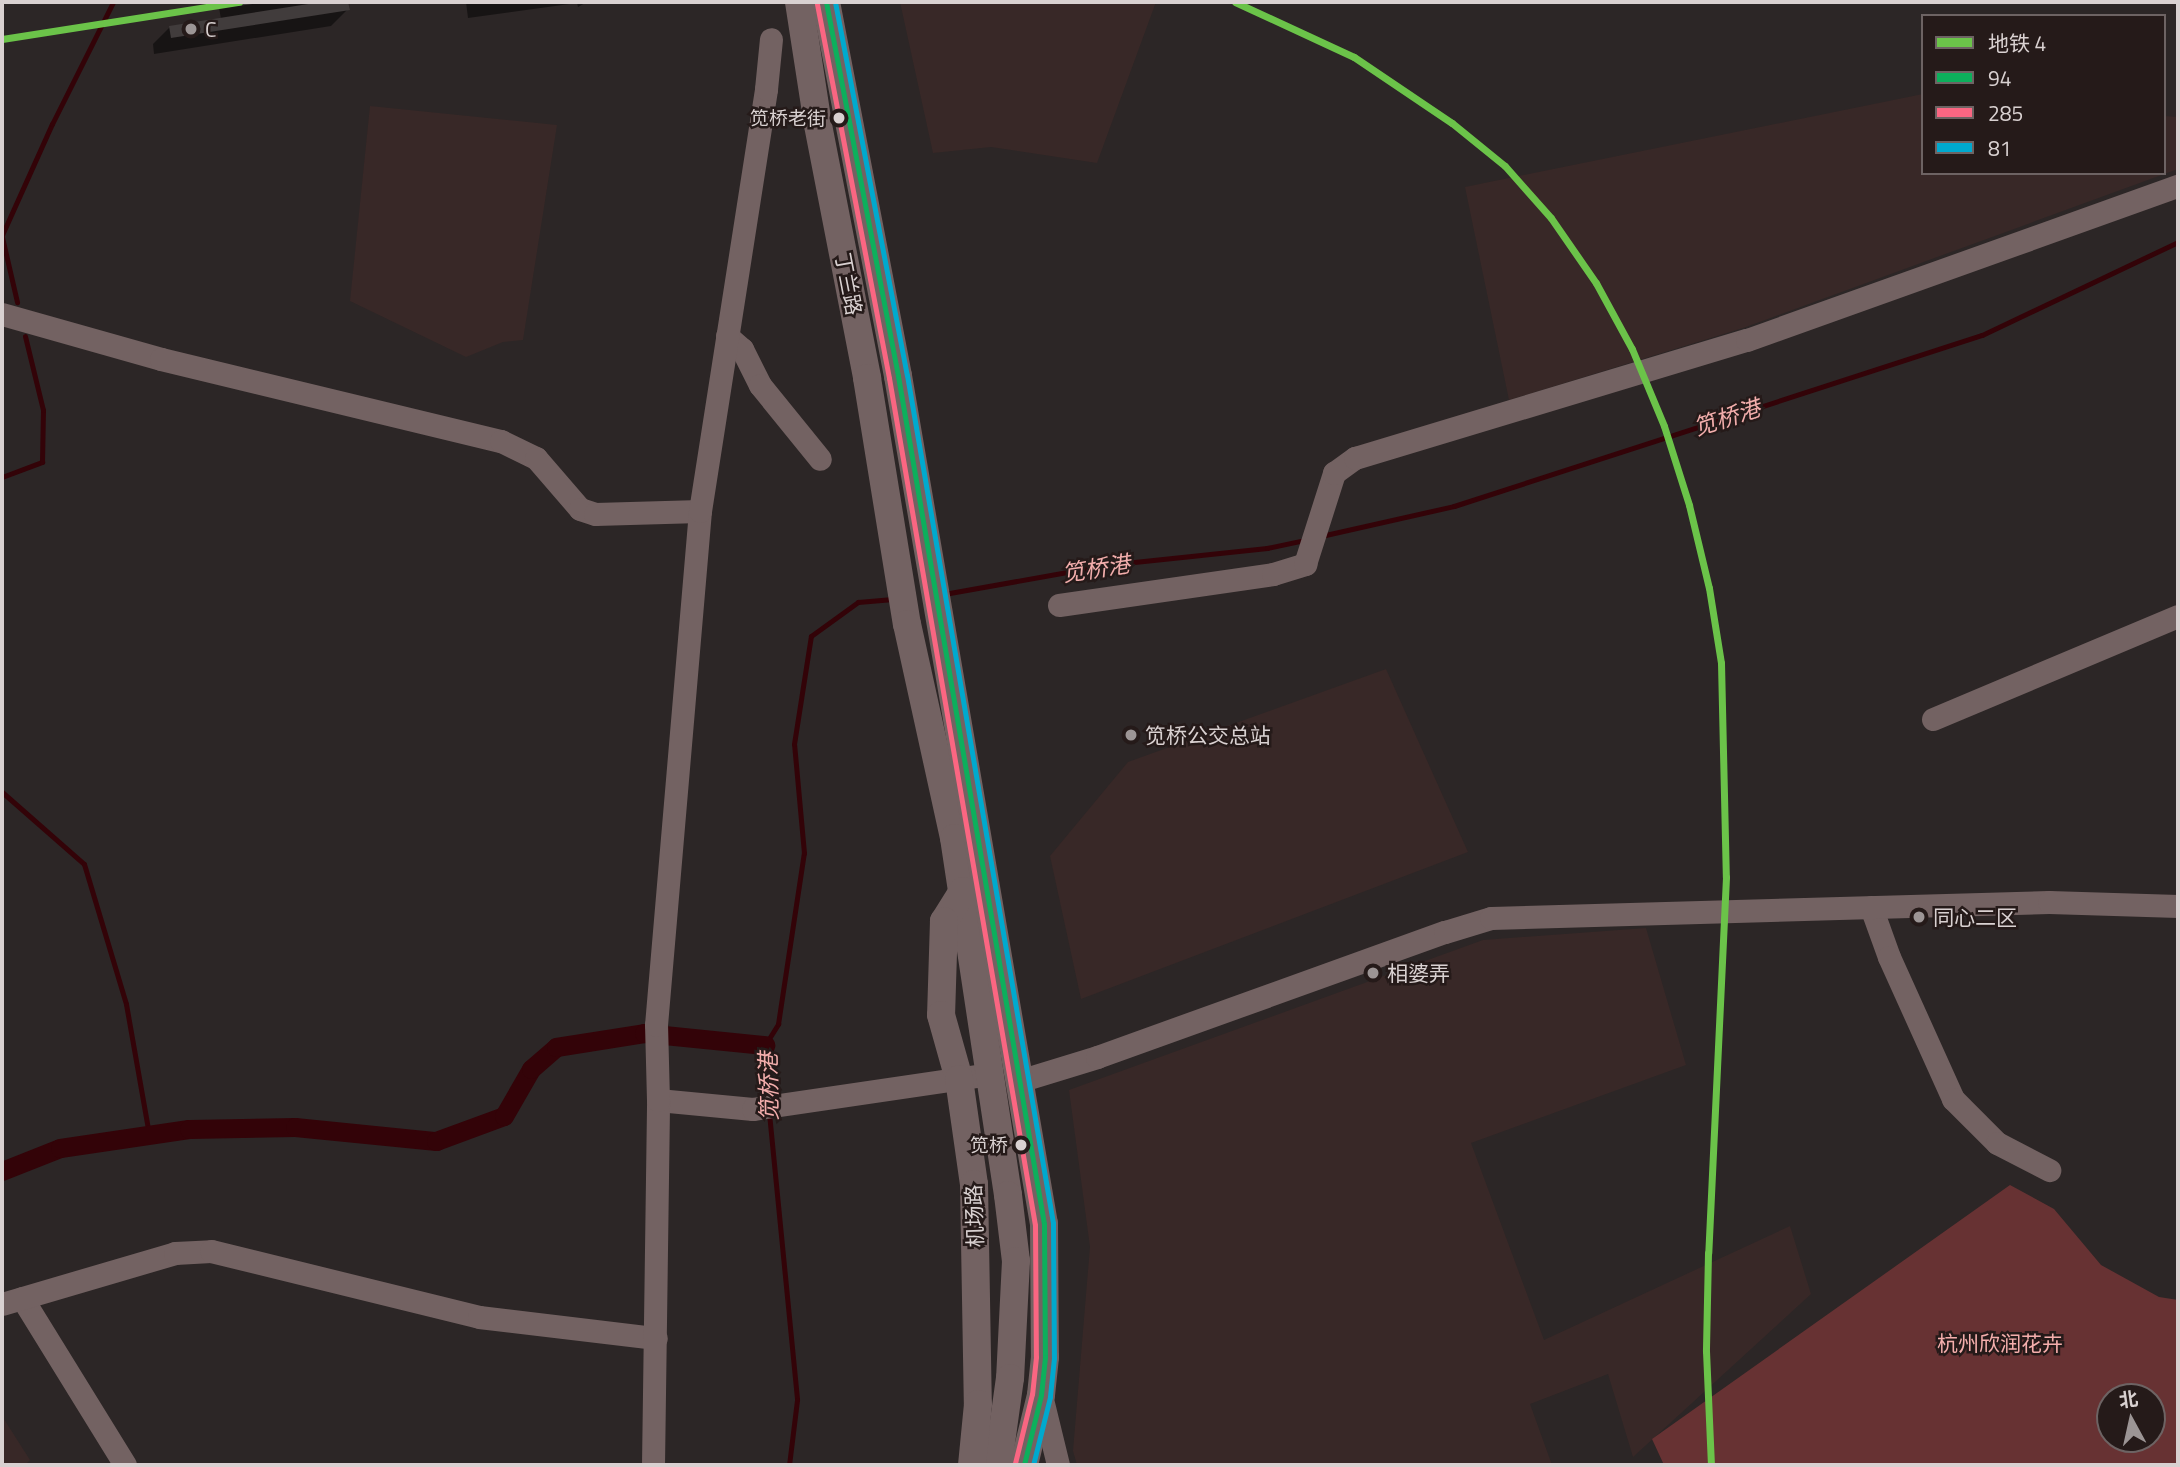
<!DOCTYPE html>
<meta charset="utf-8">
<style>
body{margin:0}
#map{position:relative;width:2180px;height:1467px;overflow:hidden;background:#2c2626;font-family:"Titillium Web","Noto Sans SC",sans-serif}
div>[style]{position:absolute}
.built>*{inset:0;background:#382827}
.green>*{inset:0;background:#673233}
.shadow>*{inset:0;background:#0007}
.stream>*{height:5px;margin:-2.5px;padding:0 2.5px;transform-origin:2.5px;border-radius:2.5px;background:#330308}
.canal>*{height:19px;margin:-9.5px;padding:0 9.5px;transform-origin:9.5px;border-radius:9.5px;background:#330308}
.building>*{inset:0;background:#413c3c}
.minor>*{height:23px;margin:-11.5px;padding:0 11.5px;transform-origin:11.5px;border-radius:11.5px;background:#736262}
.major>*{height:28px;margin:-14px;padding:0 14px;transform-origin:14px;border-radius:14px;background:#736262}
.bus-1>*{height:5px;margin:-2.5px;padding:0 2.5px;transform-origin:2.5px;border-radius:2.5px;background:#0daf5c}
.bus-2>*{height:5px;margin:-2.5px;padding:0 2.5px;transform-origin:2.5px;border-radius:2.5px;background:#fa6682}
.bus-3>*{height:5px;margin:-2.5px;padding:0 2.5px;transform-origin:2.5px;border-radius:2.5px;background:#00a9ce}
.metro-1>*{height:7px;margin:-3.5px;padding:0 3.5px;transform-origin:3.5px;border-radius:3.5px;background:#6bc349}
.dots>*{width:19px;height:19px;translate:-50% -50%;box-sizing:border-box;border:4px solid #251a19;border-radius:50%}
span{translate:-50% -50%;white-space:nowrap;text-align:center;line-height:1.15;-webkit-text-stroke:5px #251a19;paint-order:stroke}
.bus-label{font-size:19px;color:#d9d1d1}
.right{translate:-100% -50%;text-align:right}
.poi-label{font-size:21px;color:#d9d1d1}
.left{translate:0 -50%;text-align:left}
.street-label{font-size:21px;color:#d9d1d1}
.park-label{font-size:21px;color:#f4aeac}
.water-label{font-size:23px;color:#f3aeac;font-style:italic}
.frame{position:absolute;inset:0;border:4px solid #d9d1d1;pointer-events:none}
.legend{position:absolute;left:1921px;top:14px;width:245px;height:161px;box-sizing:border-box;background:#251a19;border:2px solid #6d6363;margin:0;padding:9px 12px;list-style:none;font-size:21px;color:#d9d1d1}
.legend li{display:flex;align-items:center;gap:14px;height:35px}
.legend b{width:35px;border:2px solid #6d6363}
.north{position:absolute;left:2096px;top:1383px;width:70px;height:70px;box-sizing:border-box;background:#251a19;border:2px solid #6d6363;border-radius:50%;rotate:352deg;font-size:19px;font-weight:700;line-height:28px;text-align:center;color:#d9d1d1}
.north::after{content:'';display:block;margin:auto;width:24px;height:32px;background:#9c9595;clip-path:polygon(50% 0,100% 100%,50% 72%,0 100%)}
</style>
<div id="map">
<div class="built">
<div style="clip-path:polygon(900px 2px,1156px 2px,1097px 163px,991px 147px,933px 153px)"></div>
<div style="clip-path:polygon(1923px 94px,1923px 173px,2164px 173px,2164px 116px,2178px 117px,2178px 169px,1743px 328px,1509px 400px,1465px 187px)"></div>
<div style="clip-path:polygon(370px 106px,557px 125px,523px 340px,503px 342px,466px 357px,350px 301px)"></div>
<div style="clip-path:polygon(1386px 669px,1468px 852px,1081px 999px,1050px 856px,1128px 762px)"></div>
<div style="clip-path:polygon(1646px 928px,1686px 1065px,1471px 1143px,1544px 1340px,1790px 1226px,1811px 1294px,1633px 1457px,1608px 1374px,1530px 1404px,1552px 1465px,1077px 1465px,1073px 1451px,1090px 1247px,1069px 1090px,1483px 940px)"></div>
<div style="clip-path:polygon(2px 1416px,30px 1460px,25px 1465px,2px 1465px)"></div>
</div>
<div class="green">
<div style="clip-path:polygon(evenodd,2010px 1185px,2054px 1209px,2101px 1265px,2159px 1297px,2178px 1300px,2178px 1465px,1664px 1465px,1652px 1439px,2010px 1185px,2110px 1397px,2152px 1397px,2152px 1439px,2110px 1439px,2110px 1397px)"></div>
</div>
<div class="shadow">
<div style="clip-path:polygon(218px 2px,355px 2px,347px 3px,348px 9px,331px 26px,154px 54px,153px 44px,170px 27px,221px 19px)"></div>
<div style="clip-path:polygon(466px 2px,587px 2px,578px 7px,577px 3px,468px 18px)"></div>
</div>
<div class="stream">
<div style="left:2px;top:235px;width:122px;rotate:-65.8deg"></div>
<div style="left:52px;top:124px;width:136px;rotate:-63.4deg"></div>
<div style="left:2px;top:237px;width:67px;rotate:77deg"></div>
<div style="left:2px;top:477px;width:43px;rotate:-20.6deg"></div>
<div style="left:42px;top:462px;width:52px;rotate:-88.9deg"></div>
<div style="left:43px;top:410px;width:76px;rotate:-103.7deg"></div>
<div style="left:1321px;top:536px;width:136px;rotate:-12.7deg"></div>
<div style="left:1454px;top:506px;width:555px;rotate:-17.95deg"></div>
<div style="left:1982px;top:335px;width:217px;rotate:-25.4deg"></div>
<div style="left:944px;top:594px;width:165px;rotate:-10.1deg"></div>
<div style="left:1106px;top:565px;width:162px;rotate:-6deg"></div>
<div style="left:1267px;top:548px;width:38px;rotate:-12deg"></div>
<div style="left:2px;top:792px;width:109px;rotate:41.3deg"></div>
<div style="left:84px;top:864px;width:146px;rotate:73.3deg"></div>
<div style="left:126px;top:1004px;width:133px;rotate:80deg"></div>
<div style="left:768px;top:1100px;width:55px;rotate:-93.1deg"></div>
<div style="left:765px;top:1045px;width:25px;rotate:-58deg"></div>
<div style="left:778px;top:1024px;width:173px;rotate:-81.4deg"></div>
<div style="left:804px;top:853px;width:109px;rotate:-95.2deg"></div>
<div style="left:794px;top:744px;width:109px;rotate:-81.1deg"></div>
<div style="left:811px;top:636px;width:58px;rotate:-35.9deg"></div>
<div style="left:858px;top:602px;width:35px;rotate:-5deg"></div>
<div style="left:769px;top:1113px;width:288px;rotate:84.4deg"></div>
<div style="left:797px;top:1400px;width:65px;rotate:97deg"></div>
</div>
<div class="canal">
<div style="left:2px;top:1171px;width:62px;rotate:-21.6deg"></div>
<div style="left:60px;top:1148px;width:130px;rotate:-8.4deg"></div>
<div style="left:189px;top:1129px;width:106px;rotate:-1.1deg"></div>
<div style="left:295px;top:1127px;width:142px;rotate:5.7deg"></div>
<div style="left:436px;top:1141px;width:72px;rotate:-20.2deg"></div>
<div style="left:504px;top:1116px;width:54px;rotate:-60.1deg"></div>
<div style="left:531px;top:1069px;width:33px;rotate:-41deg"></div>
<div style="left:556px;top:1047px;width:89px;rotate:-9deg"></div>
<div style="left:644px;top:1033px;width:122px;rotate:5.7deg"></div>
</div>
<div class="building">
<div style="clip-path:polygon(238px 2px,259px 2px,259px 3px,238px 6px)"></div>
<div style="clip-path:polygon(321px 2px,348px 2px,350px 10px,171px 38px,169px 26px)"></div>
</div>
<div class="minor">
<div style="left:2px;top:314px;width:165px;rotate:15.8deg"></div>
<div style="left:161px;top:359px;width:350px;rotate:13.6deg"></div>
<div style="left:501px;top:441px;width:39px;rotate:26deg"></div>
<div style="left:536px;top:458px;width:67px;rotate:49.2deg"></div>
<div style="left:580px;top:509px;width:16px;rotate:18deg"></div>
<div style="left:595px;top:514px;width:105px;rotate:-1.6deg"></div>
<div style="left:727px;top:336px;width:20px;rotate:41deg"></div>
<div style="left:742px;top:349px;width:40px;rotate:63.4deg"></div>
<div style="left:760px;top:385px;width:95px;rotate:51deg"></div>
<div style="left:1059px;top:605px;width:216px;rotate:-8.2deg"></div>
<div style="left:1273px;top:574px;width:34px;rotate:-17deg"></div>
<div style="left:1305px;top:564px;width:96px;rotate:-72.3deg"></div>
<div style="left:1334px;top:473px;width:26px;rotate:-36deg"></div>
<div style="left:1355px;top:458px;width:409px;rotate:-16.8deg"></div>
<div style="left:1747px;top:340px;width:458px;rotate:-19.7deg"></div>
<div style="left:1933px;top:719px;width:266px;rotate:-22.8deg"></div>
<div style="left:1871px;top:907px;width:53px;rotate:70.2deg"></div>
<div style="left:1889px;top:957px;width:156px;rotate:65.7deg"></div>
<div style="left:1953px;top:1099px;width:62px;rotate:45deg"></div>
<div style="left:1997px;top:1143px;width:59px;rotate:27.4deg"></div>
<div style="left:1019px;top:1081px;width:82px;rotate:-17.1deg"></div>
<div style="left:1097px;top:1057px;width:370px;rotate:-19.8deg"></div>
<div style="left:1445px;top:932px;width:48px;rotate:-16.9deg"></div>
<div style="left:1491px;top:918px;width:558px;rotate:-1.64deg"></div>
<div style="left:2049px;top:902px;width:129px;rotate:1.8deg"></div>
<div style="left:658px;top:1100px;width:95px;rotate:5.4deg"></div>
<div style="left:753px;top:1109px;width:225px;rotate:-8.4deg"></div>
<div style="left:22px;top:1298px;width:196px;rotate:58.3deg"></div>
<div style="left:2px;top:1304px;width:180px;rotate:-16.4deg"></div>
<div style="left:175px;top:1253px;width:36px;rotate:-3deg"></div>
<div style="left:211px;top:1251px;width:276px;rotate:13.8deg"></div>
<div style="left:479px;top:1317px;width:178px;rotate:6.8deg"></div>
<div style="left:1041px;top:1395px;width:72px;rotate:76.3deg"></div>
<div style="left:653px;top:1465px;width:365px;rotate:-89.2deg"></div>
<div style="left:658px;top:1100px;width:75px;rotate:-91.5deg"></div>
<div style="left:656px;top:1025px;width:516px;rotate:-85.11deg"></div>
<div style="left:700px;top:511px;width:427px;rotate:-81.1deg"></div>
<div style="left:766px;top:89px;width:50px;rotate:-84.3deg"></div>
</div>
<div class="major">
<div style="left:799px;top:2px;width:124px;rotate:81.2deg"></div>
<div style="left:818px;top:125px;width:258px;rotate:79deg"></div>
<div style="left:867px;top:378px;width:249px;rotate:80.8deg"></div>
<div style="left:907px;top:624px;width:219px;rotate:77.6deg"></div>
<div style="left:954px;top:838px;width:361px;rotate:81.4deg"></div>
<div style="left:1008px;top:1195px;width:66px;rotate:83.1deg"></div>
<div style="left:1016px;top:1261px;width:117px;rotate:92.9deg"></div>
<div style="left:1010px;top:1378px;width:88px;rotate:97.9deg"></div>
<div style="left:826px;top:2px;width:381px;rotate:79.1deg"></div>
<div style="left:898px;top:376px;width:860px;rotate:80.23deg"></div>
<div style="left:1044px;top:1224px;width:133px;rotate:89.6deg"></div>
<div style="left:1045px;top:1357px;width:38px;rotate:96deg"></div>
<div style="left:1041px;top:1395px;width:72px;rotate:103.7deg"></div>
<div style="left:963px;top:891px;width:36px;rotate:122deg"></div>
<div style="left:944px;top:921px;width:94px;rotate:91.8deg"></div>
<div style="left:941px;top:1015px;width:66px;rotate:74.3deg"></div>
<div style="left:959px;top:1079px;width:106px;rotate:81.9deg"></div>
<div style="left:974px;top:1184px;width:220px;rotate:89deg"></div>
<div style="left:978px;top:1404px;width:61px;rotate:95.6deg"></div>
</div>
<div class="bus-1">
<div style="left:826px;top:2px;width:381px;rotate:79.1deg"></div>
<div style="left:898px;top:376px;width:860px;rotate:80.23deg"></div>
<div style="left:1044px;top:1224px;width:133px;rotate:89.6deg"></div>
<div style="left:1045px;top:1357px;width:38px;rotate:96deg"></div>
<div style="left:1041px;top:1395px;width:72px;rotate:103.7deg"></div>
</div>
<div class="bus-2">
<div style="left:817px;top:4px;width:381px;rotate:79.1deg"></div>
<div style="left:889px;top:378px;width:859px;rotate:80.22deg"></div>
<div style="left:1035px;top:1225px;width:132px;rotate:89.6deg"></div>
<div style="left:1036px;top:1357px;width:37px;rotate:96deg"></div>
<div style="left:1032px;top:1394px;width:71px;rotate:103.8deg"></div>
</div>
<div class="bus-3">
<div style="left:835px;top:2px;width:380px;rotate:79.1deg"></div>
<div style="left:907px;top:375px;width:860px;rotate:80.23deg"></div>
<div style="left:1053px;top:1223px;width:135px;rotate:89.6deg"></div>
<div style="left:1054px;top:1358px;width:39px;rotate:96deg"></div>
<div style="left:1050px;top:1397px;width:70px;rotate:104deg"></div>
</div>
<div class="metro-1">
<div style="left:1235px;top:2px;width:131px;rotate:24.8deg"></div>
<div style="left:1354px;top:57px;width:118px;rotate:34deg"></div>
<div style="left:1452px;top:123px;width:68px;rotate:39.1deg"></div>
<div style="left:1505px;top:166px;width:69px;rotate:48.5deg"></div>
<div style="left:1551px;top:218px;width:79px;rotate:55.3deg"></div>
<div style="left:1596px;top:283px;width:75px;rotate:61.4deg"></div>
<div style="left:1632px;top:349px;width:83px;rotate:67.4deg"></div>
<div style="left:1664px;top:426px;width:83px;rotate:72.4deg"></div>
<div style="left:1689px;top:505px;width:85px;rotate:76.5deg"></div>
<div style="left:1709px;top:588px;width:76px;rotate:80.9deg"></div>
<div style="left:1721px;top:663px;width:214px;rotate:88.7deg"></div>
<div style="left:1726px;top:877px;width:376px;rotate:92.7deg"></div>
<div style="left:1708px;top:1253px;width:98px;rotate:91.2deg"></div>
<div style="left:1706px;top:1351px;width:114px;rotate:87.5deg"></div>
<div style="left:2px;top:39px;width:240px;rotate:-8.9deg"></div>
</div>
<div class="dots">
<div style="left:191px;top:29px;background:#9c9595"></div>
<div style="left:839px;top:118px;background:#d9d1d1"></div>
<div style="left:1131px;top:735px;background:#9c9595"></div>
<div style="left:1919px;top:917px;background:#9c9595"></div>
<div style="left:1373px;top:973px;background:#9c9595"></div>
<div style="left:1021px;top:1145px;background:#d9d1d1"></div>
</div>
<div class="bus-label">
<span class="right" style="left:826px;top:118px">笕桥老街</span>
<span class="right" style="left:1008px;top:1145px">笕桥</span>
</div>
<div class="poi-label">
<span class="left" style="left:205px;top:29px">C</span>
<span class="left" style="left:1145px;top:735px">笕桥公交总站</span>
<span class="left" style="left:1933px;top:917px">同心二区</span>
<span class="left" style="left:1387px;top:973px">相婆弄</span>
</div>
<div class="street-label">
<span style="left:849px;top:284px;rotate:79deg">丁兰路</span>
<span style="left:974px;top:1216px;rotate:-92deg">机场路</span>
</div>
<div class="park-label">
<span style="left:2000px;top:1343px">杭州欣润花卉</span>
</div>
<div class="water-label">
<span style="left:1727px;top:418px;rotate:-18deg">笕桥港</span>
<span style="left:1096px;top:569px;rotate:-9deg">笕桥港</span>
<span style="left:769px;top:1087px;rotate:-91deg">笕桥港</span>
</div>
<div class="frame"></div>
<ul class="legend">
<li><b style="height:9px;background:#6bc349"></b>地铁 4</li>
<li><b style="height:9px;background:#0daf5c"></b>94</li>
<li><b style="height:9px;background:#fa6682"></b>285</li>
<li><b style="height:9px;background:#00a9ce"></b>81</li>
</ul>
<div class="north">北</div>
</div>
